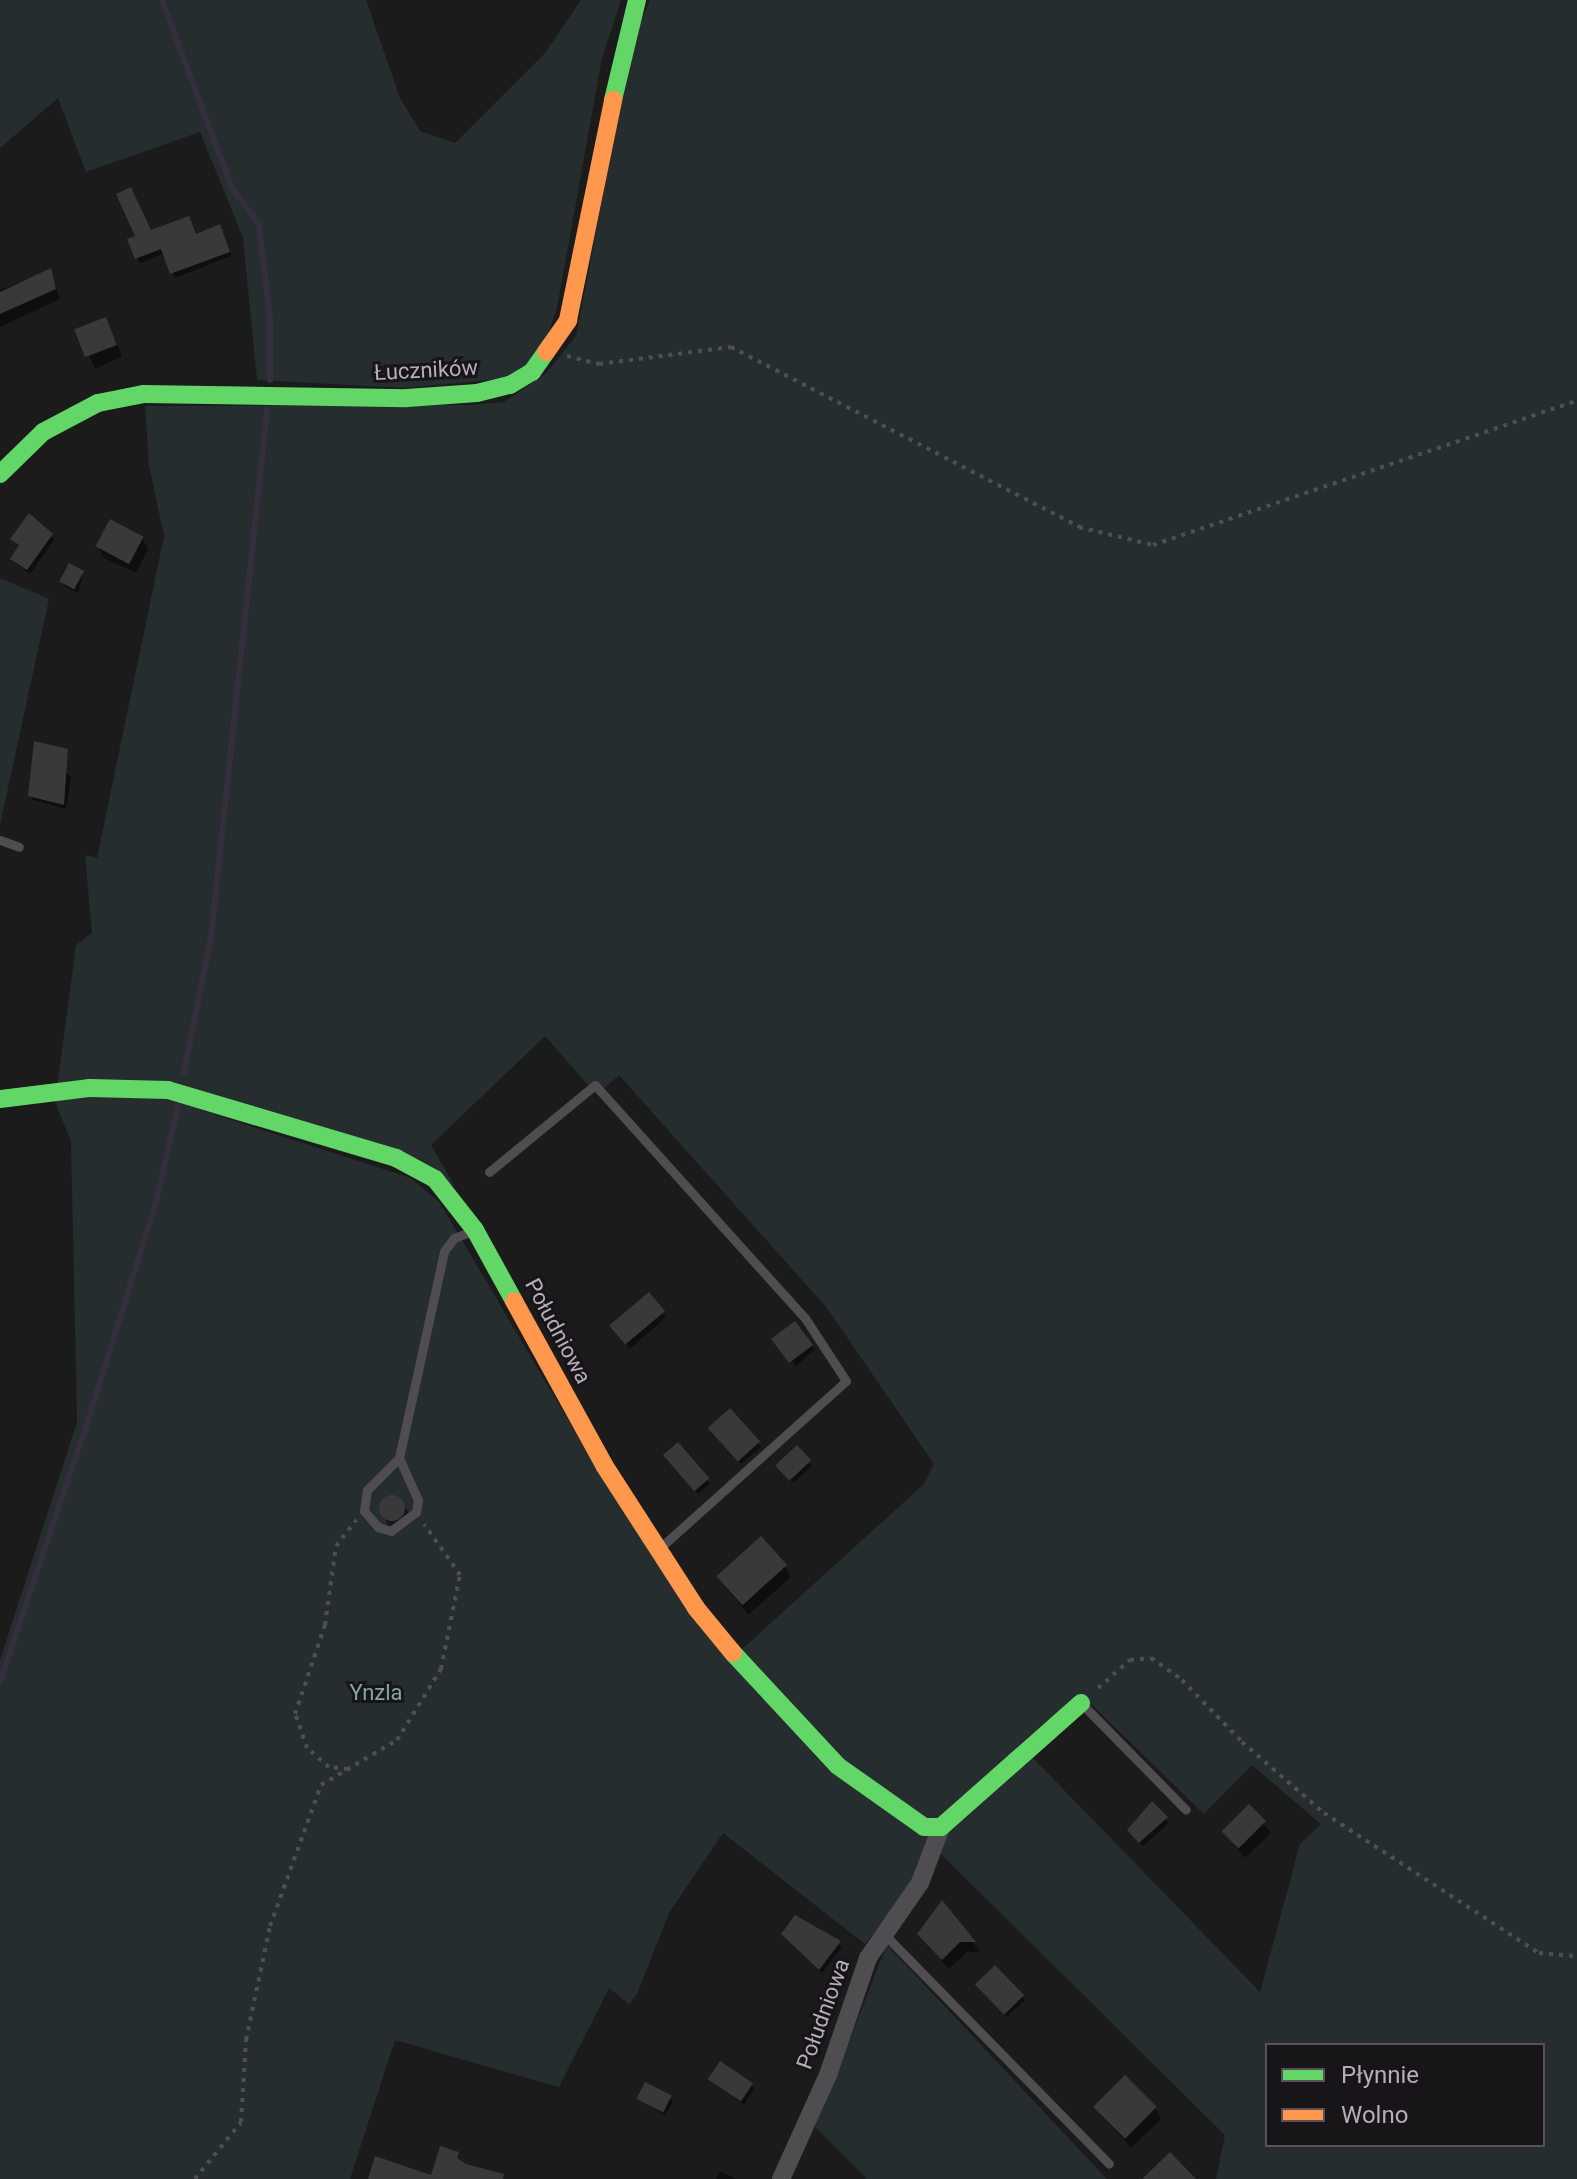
<!DOCTYPE html>
<meta charset="utf-8">
<style>
body{margin:0}
#map{position:relative;width:1577px;height:2179px;overflow:hidden;background:#1b1b1b;font-family:Roboto,sans-serif}
div>[style]{position:absolute}
.green>*{inset:0;background:#262d2e}
.shadow>*{inset:0;background:#0007;transform-origin:0 0}
.stream>*{height:6px;margin:-3px;padding:0 3px;transform-origin:3px;border-radius:3px;background:#342e3d}
.building>*{inset:0;background:#3a383a;transform-origin:0 0}
.round{border-radius:50%}
.path>*{height:4px;margin-top:-2px;transform-origin:0;background:repeating-linear-gradient(90deg,#514e52 0 4px,transparent 0 10px)}
.lane>*{height:9px;margin:-4.5px;padding:0 4.5px;transform-origin:4.5px;border-radius:4.5px;background:#504d51}
.street>*{height:18px;margin:-9px;padding:0 9px;transform-origin:9px;border-radius:9px;background:#504d51}
.fast>*{height:18px;margin:-9px;padding:0 9px;transform-origin:9px;border-radius:9px;background:#63d668}
.slow>*{height:18px;margin:-9px;padding:0 9px;transform-origin:9px;border-radius:9px;background:#ff974d}
span{translate:-50% -50%;white-space:nowrap;text-align:center;line-height:1.15;-webkit-text-stroke:6px #171517;paint-order:stroke}
.street-label{font-size:22px;color:#b6adbb}
.park-label{font-size:22px;color:#84a5a5}
.legend{position:absolute;left:1265px;top:2043px;width:280px;height:104px;box-sizing:border-box;background:#171517;border:2px solid #575259;margin:0;padding:10px 14px;list-style:none;font-size:24px;color:#b6adbb}
.legend li{display:flex;align-items:center;gap:16px;height:40px}
.legend b{width:40px;border:2px solid #575259}
</style>
<div id="map">
<div class="green">
<div style="clip-path:polygon(0 0,366px 0,400px 98px,420px 131px,455px 143px,545px 53px,581px 0,621px 0,602px 58px,557px 308px,545px 344px,525px 366px,502px 379px,404px 388px,257px 380px,243px 238px,200px 132px,86px 172px,58px 98px,0 148px)"></div>
<div style="clip-path:polygon(evenodd,650px 0,1577px 0,1577px 2179px,1216px 2179px,1225px 2135px,941px 1854px,865px 1944px,723px 1833px,669px 1913px,637px 1994px,629px 2004px,609px 1988px,559px 2087px,395px 2040px,350px 2179px,0 2179px,0 1660px,77px 1422px,71px 1141px,55px 1102px,76px 945px,92px 933px,85px 855px,97px 858px,164px 536px,149px 466px,145px 406px,467px 405px,504px 402px,546px 373px,576px 336px,633px 39px,650px 0,545px 1036px,597px 1095px,619px 1075px,827px 1308px,934px 1464px,924px 1484px,729px 1661px,590px 1457px,440px 1203px,411px 1178px,194px 1108px,454px 1185px,431px 1145px,545px 1036px,650px 0,1092px 1705px,1204px 1814px,1252px 1765px,1321px 1824px,1300px 1844px,1260px 1992px,1033px 1758px,1092px 1705px,650px 0,1267px 2045px,1543px 2045px,1543px 2145px,1267px 2145px,1267px 2045px)"></div>
<div style="clip-path:polygon(0 578px,49px 599px,0 825px)"></div>
<div style="clip-path:polygon(887px 1945px,1107px 2179px,867px 2179px,815px 2127px)"></div>
</div>
<div class="shadow">
<div style="clip-path:polygon(222px 231px,231px 256px,175px 278px,165px 253px,140px 263px,130px 240px,150px 232px,195px 236px)"></div>
<div style="clip-path:polygon(50px 271px,60px 299px,0 327px,0 290px)"></div>
<div style="left:105px;top:319px;width:41px;height:30px;rotate:65deg"></div>
<div style="clip-path:polygon(51px 535px,54px 540px,30px 574px,15px 563px,20px 547px,13px 539px)"></div>
<div style="clip-path:polygon(142px 538px,148px 549px,136px 573px,104px 558px,98px 547px)"></div>
<div style="clip-path:polygon(83px 572px,78px 593px,64px 586px,61px 582px)"></div>
<div style="clip-path:polygon(67px 750px,65px 772px,71px 777px,66px 809px,33px 800px,31px 796px)"></div>
<div style="clip-path:polygon(649px 1295px,666px 1317px,630px 1349px,615px 1332px)"></div>
<div style="clip-path:polygon(778px 1345px,812px 1346px,814px 1350px,796px 1366px)"></div>
<div style="clip-path:polygon(730px 1411px,761px 1447px,741px 1464px,714px 1433px)"></div>
<div style="clip-path:polygon(677px 1445px,710px 1484px,698px 1494px,668px 1460px)"></div>
<div style="clip-path:polygon(797px 1448px,812px 1466px,793px 1483px,780px 1470px)"></div>
<div style="clip-path:polygon(389px 1498px,399px 1498px,412px 1517px,388px 1527px,381px 1506px)"></div>
<div style="clip-path:polygon(785px 1566px,791px 1577px,748px 1615px,718px 1576px)"></div>
<div style="clip-path:polygon(1152px 1804px,1169px 1823px,1143px 1846px,1132px 1834px)"></div>
<div style="clip-path:polygon(1249px 1807px,1271px 1833px,1245px 1858px,1224px 1832px)"></div>
<div style="clip-path:polygon(943px 1903px,980px 1952px,967px 1952px,949px 1969px,919px 1934px)"></div>
<div style="clip-path:polygon(818px 1927px,842px 1947px,822px 1973px,786px 1938px)"></div>
<div style="clip-path:polygon(979px 1989px,1022px 1996px,1025px 2000px,1007px 2017px)"></div>
<div style="clip-path:polygon(710px 2080px,751px 2084px,754px 2089px,744px 2105px)"></div>
<div style="clip-path:polygon(638px 2098px,670px 2098px,673px 2102px,665px 2116px)"></div>
<div style="clip-path:polygon(1095px 2107px,1155px 2108px,1161px 2119px,1131px 2148px)"></div>
<div style="clip-path:polygon(720px 2171px,736px 2179px,716px 2179px)"></div>
</div>
<div class="stream">
<div style="left:162px;top:0;width:198px;rotate:69.6deg"></div>
<div style="left:231px;top:186px;width:48px;rotate:54.3deg"></div>
<div style="left:259px;top:225px;width:94px;rotate:83.3deg"></div>
<div style="left:270px;top:318px;width:62px;rotate:90deg"></div>
<div style="left:184px;top:1072px;width:138px;rotate:-78.7deg"></div>
<div style="left:211px;top:937px;width:530px;rotate:-83.93deg"></div>
<div style="left:0;top:1682px;width:286px;rotate:-71.4deg"></div>
<div style="left:91px;top:1411px;width:215px;rotate:-72.7deg"></div>
<div style="left:155px;top:1206px;width:102px;rotate:-76.9deg"></div>
</div>
<div class="building">
<div style="clip-path:polygon(131px 187px,151px 230px,189px 216px,196px 234px,220px 224px,230px 252px,170px 274px,161px 249px,135px 259px,127px 239px,135px 236px,116px 194px)"></div>
<div style="clip-path:polygon(51px 268px,56px 289px,0 314px,0 292px)"></div>
<div style="left:106px;top:317px;width:30px;height:34px;rotate:69deg"></div>
<div style="clip-path:polygon(29px 513px,53px 534px,27px 570px,10px 559px,19px 545px,10px 539px)"></div>
<div style="left:110px;top:519px;width:38px;height:31px;rotate:28deg"></div>
<div style="left:69px;top:563px;width:17px;height:21px;rotate:28deg"></div>
<div style="clip-path:polygon(34px 741px,68px 749px,64px 805px,28px 796px)"></div>
<div style="left:649px;top:1292px;width:25px;height:52px;rotate:50deg"></div>
<div style="left:795px;top:1321px;width:30px;height:30px;rotate:53deg"></div>
<div style="left:730px;top:1408px;width:45px;height:30px;rotate:48deg"></div>
<div style="left:678px;top:1442px;width:48px;height:20px;rotate:49deg"></div>
<div style="left:797px;top:1445px;width:21px;height:30px;rotate:47deg"></div>
<div class="round" style="left:379px;top:1495px;width:26px;height:26px"></div>
<div style="left:761px;top:1536px;width:39px;height:60px;rotate:48deg"></div>
<div style="clip-path:polygon(1152px 1801px,1168px 1817px,1139px 1843px,1127px 1830px)"></div>
<div style="left:1249px;top:1804px;width:24px;height:39px;rotate:45deg"></div>
<div style="clip-path:polygon(942px 1900px,976px 1942px,960px 1942px,942px 1960px,917px 1934px)"></div>
<div style="clip-path:polygon(795px 1915px,841px 1941px,819px 1970px,781px 1934px)"></div>
<div style="left:995px;top:1965px;width:42px;height:28px;rotate:46deg"></div>
<div style="left:720px;top:2061px;width:40px;height:22px;rotate:34deg"></div>
<div style="left:1125px;top:2075px;width:45px;height:45px;rotate:45deg"></div>
<div style="left:645px;top:2082px;width:30px;height:19px;rotate:27deg"></div>
<div style="clip-path:polygon(440px 2146px,459px 2152px,457px 2158px,466px 2164px,504px 2174px,503px 2179px,368px 2179px,375px 2156px,431px 2175px)"></div>
<div style="clip-path:polygon(1170px 2152px,1196px 2179px,1142px 2179px)"></div>
</div>
<div class="path">
<div style="left:567px;top:356px;width:33px;rotate:14deg"></div>
<div style="left:599px;top:364px;width:133px;rotate:-7.3deg"></div>
<div style="left:731px;top:347px;width:392px;rotate:27.3deg"></div>
<div style="left:1079px;top:527px;width:76px;rotate:13.7deg"></div>
<div style="left:1153px;top:545px;width:448px;rotate:-18.8deg"></div>
<div style="left:1098px;top:1688px;width:43px;rotate:-41.2deg"></div>
<div style="left:1130px;top:1660px;width:21px;rotate:-5deg"></div>
<div style="left:1151px;top:1658px;width:38px;rotate:35deg"></div>
<div style="left:1182px;top:1680px;width:86px;rotate:45.9deg"></div>
<div style="left:1242px;top:1742px;width:108px;rotate:40.9deg"></div>
<div style="left:1324px;top:1813px;width:257px;rotate:33.1deg"></div>
<div style="left:1539px;top:1953px;width:38px;rotate:5deg"></div>
<div style="left:348px;top:1769px;width:19px;rotate:-174deg"></div>
<div style="left:329px;top:1767px;width:29px;rotate:-139deg"></div>
<div style="left:307px;top:1748px;width:36px;rotate:-109deg"></div>
<div style="left:295px;top:1714px;width:94px;rotate:-71.4deg"></div>
<div style="left:325px;top:1625px;width:80px;rotate:-82.1deg"></div>
<div style="left:336px;top:1546px;width:33px;rotate:-52deg"></div>
<div style="left:195px;top:2179px;width:73px;rotate:-51.1deg"></div>
<div style="left:241px;top:2122px;width:82px;rotate:-86.5deg"></div>
<div style="left:246px;top:2040px;width:116px;rotate:-78.1deg"></div>
<div style="left:270px;top:1926px;width:150px;rotate:-70.1deg"></div>
<div style="left:321px;top:1785px;width:88px;rotate:-30.6deg"></div>
<div style="left:397px;top:1740px;width:84px;rotate:-58.2deg"></div>
<div style="left:441px;top:1669px;width:96px;rotate:-78.6deg"></div>
<div style="left:460px;top:1575px;width:62px;rotate:-125.2deg"></div>
</div>
<div class="lane">
<div style="left:0;top:840px;width:20px;rotate:20deg"></div>
<div style="left:489px;top:1172px;width:137px;rotate:-39.4deg"></div>
<div style="left:595px;top:1085px;width:314px;rotate:48deg"></div>
<div style="left:805px;top:1318px;width:75px;rotate:56.9deg"></div>
<div style="left:846px;top:1381px;width:250px;rotate:138.1deg"></div>
<div style="left:399px;top:1458px;width:46px;rotate:65.7deg"></div>
<div style="left:418px;top:1500px;width:12px;rotate:99deg"></div>
<div style="left:416px;top:1512px;width:31px;rotate:143deg"></div>
<div style="left:391px;top:1531px;width:14px;rotate:-163deg"></div>
<div style="left:378px;top:1527px;width:21px;rotate:-131deg"></div>
<div style="left:364px;top:1511px;width:21px;rotate:-82deg"></div>
<div style="left:367px;top:1490px;width:45px;rotate:-45deg"></div>
<div style="left:399px;top:1458px;width:212px;rotate:-77.7deg"></div>
<div style="left:444px;top:1251px;width:16px;rotate:-52deg"></div>
<div style="left:454px;top:1238px;width:19px;rotate:-21deg"></div>
<div style="left:1082px;top:1704px;width:148px;rotate:45.5deg"></div>
<div style="left:885px;top:1935px;width:320px;rotate:45.6deg"></div>
</div>
<div class="street">
<div style="left:781px;top:2179px;width:114px;rotate:-65.7deg"></div>
<div style="left:828px;top:2075px;width:124px;rotate:-71.1deg"></div>
<div style="left:868px;top:1958px;width:91px;rotate:-55.3deg"></div>
<div style="left:920px;top:1883px;width:60px;rotate:-69.4deg"></div>
</div>
<div class="fast">
<div style="left:613px;top:100px;width:103px;rotate:-76.5deg"></div>
<div style="left:0;top:474px;width:60px;rotate:-44.3deg"></div>
<div style="left:43px;top:432px;width:62px;rotate:-27.8deg"></div>
<div style="left:98px;top:403px;width:47px;rotate:-11.1deg"></div>
<div style="left:144px;top:394px;width:263px;rotate:0.9deg"></div>
<div style="left:407px;top:398px;width:70px;rotate:-4.1deg"></div>
<div style="left:477px;top:393px;width:34px;rotate:-14deg"></div>
<div style="left:510px;top:385px;width:26px;rotate:-31deg"></div>
<div style="left:532px;top:372px;width:24px;rotate:-55deg"></div>
<div style="left:0;top:1099px;width:91px;rotate:-7deg"></div>
<div style="left:90px;top:1088px;width:78px;rotate:1.5deg"></div>
<div style="left:168px;top:1090px;width:238px;rotate:16.6deg"></div>
<div style="left:396px;top:1158px;width:44px;rotate:28.3deg"></div>
<div style="left:435px;top:1179px;width:65px;rotate:51.9deg"></div>
<div style="left:475px;top:1230px;width:81px;rotate:61.2deg"></div>
<div style="left:733px;top:1653px;width:154px;rotate:47.1deg"></div>
<div style="left:838px;top:1766px;width:105px;rotate:35.3deg"></div>
<div style="left:924px;top:1827px;width:17px"></div>
<div style="left:941px;top:1827px;width:187px;rotate:-41.5deg"></div>
</div>
<div class="slow">
<div style="left:546px;top:352px;width:39px;rotate:-55deg"></div>
<div style="left:568px;top:320px;width:225px;rotate:-78.4deg"></div>
<div style="left:514px;top:1301px;width:187px;rotate:61.2deg"></div>
<div style="left:604px;top:1465px;width:170px;rotate:57.2deg"></div>
<div style="left:696px;top:1608px;width:58px;rotate:50.6deg"></div>
</div>
<div class="street-label">
<span style="left:426px;top:370px;rotate:-3deg">Łuczników</span>
<span style="left:558px;top:1331px;rotate:62deg">Południowa</span>
<span style="left:823px;top:2014px;rotate:-70deg">Południowa</span>
</div>
<div class="park-label">
<span style="left:376px;top:1693px">Ynzla</span>
</div>
<ul class="legend">
<li><b style="height:10px;background:#63d668"></b>Płynnie</li>
<li><b style="height:10px;background:#ff974d"></b>Wolno</li>
</ul>
</div>
